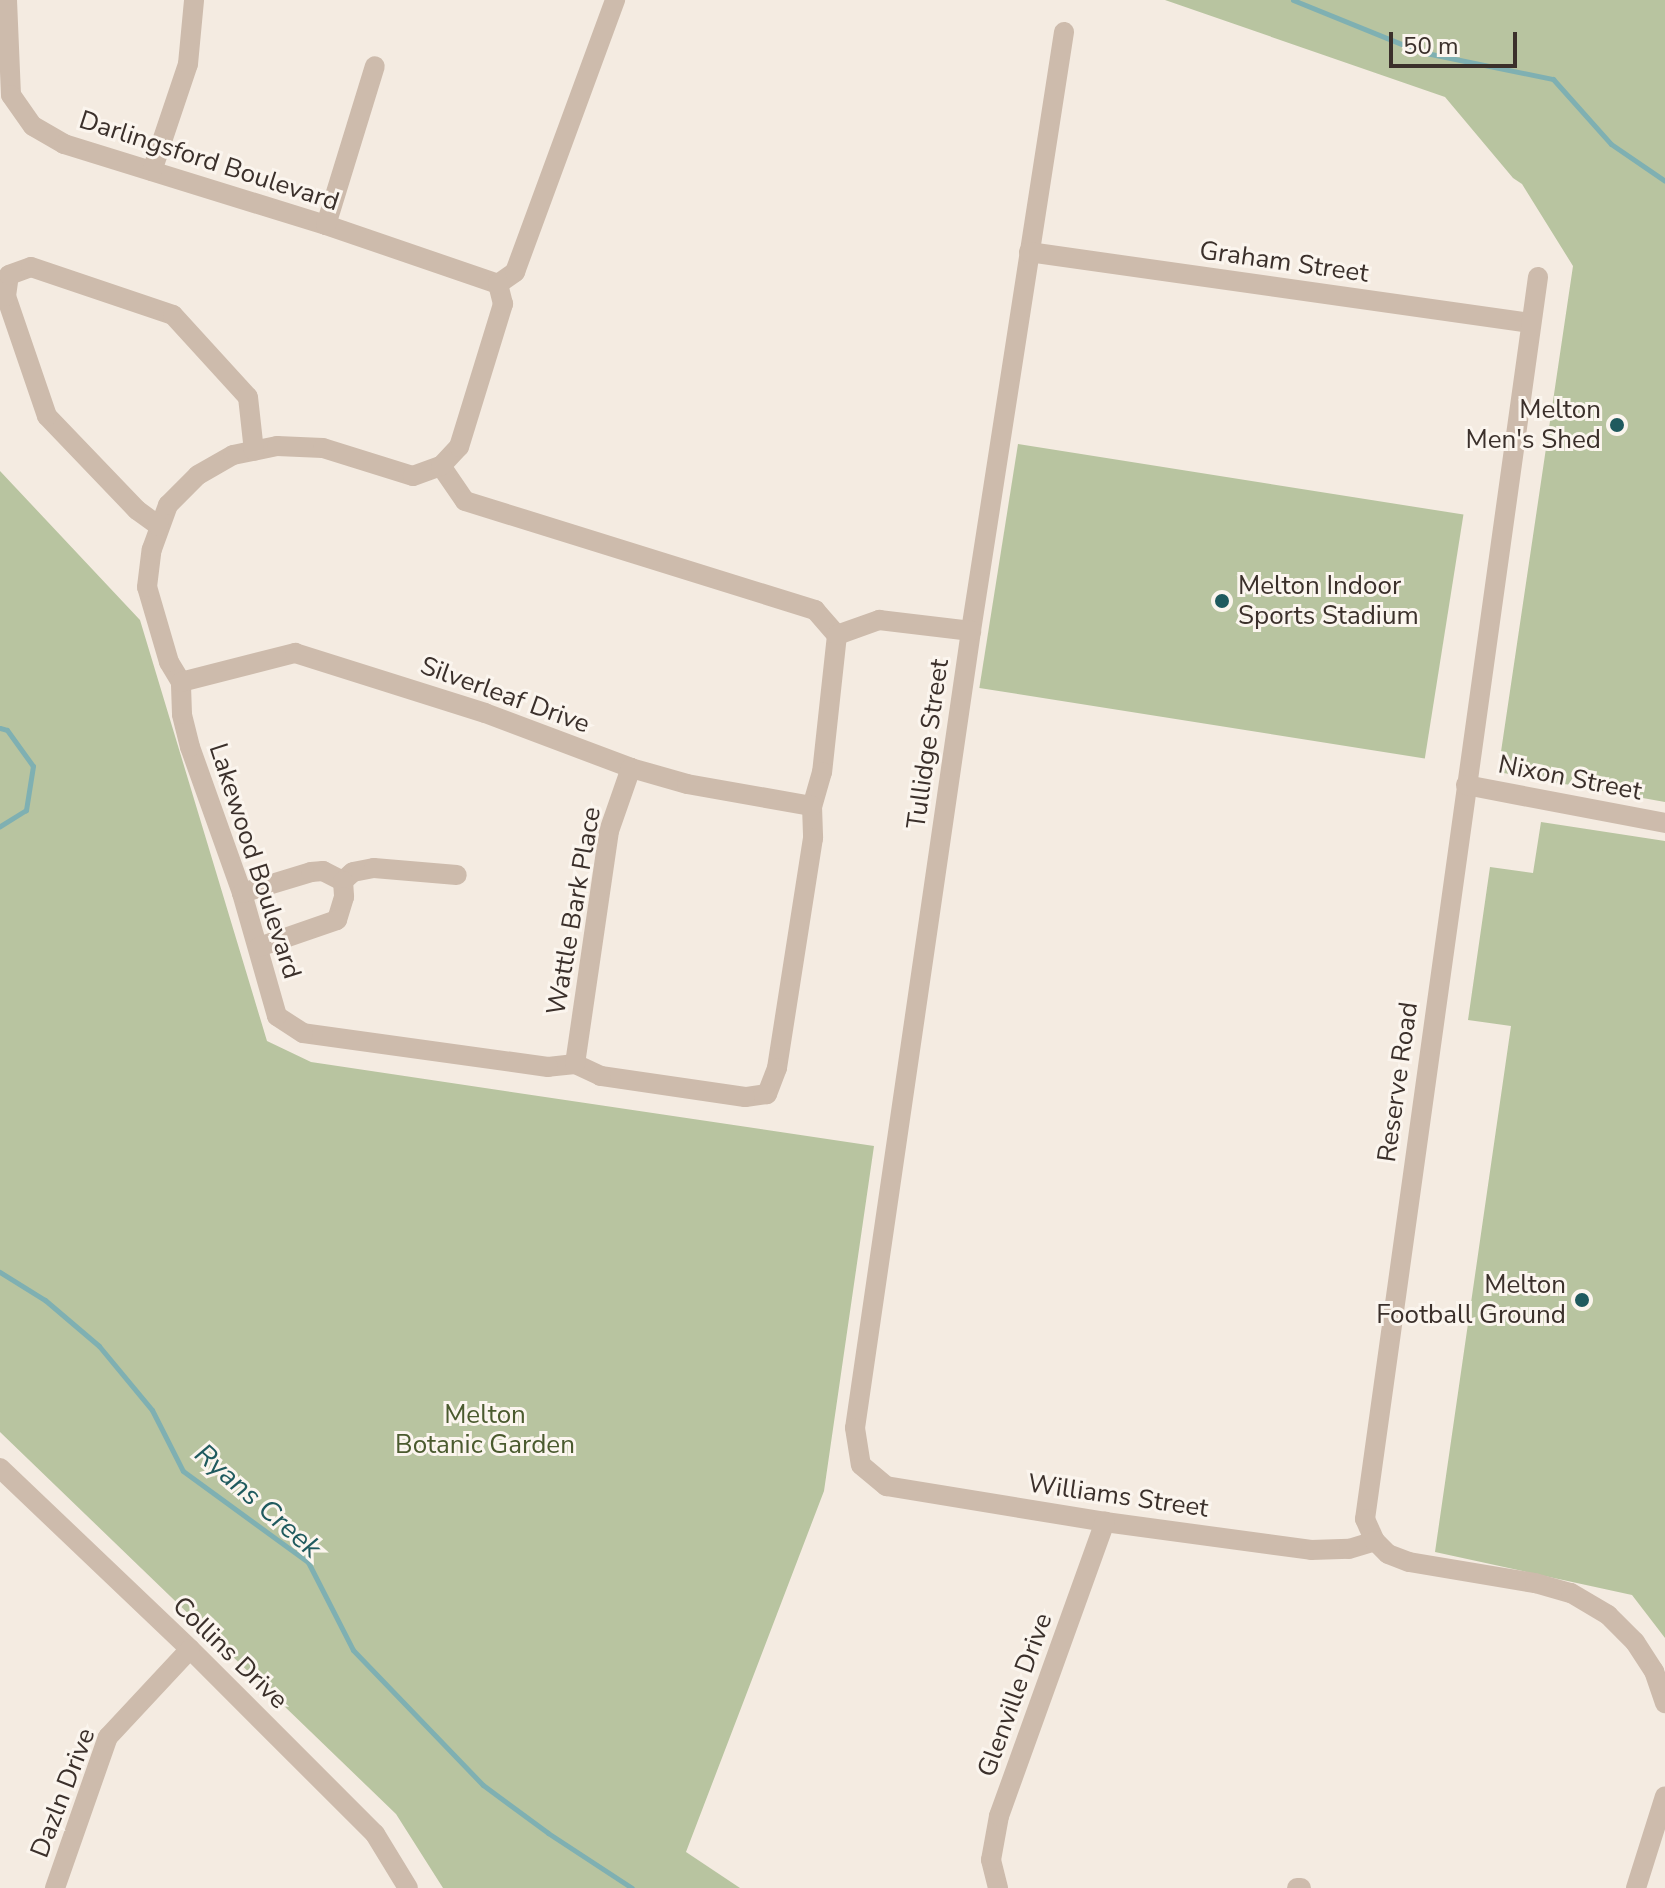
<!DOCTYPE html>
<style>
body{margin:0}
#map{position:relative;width:1665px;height:1888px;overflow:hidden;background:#f4ebe1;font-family:"Nunito Sans",sans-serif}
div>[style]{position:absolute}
.green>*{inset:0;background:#b8c4a0;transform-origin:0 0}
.stream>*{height:5px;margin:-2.5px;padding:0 2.5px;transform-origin:2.5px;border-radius:2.5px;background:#7fb0b2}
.minor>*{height:20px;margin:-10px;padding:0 10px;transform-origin:10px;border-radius:10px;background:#cdbbac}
.dots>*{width:22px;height:22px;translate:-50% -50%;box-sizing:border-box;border:4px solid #fbf5ee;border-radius:50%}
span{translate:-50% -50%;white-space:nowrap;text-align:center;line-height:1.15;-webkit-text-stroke:6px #fbf5ee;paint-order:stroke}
.street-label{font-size:26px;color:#3b302b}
.poi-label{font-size:26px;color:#3b302b}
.right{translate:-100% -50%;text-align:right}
.left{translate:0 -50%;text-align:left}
.park-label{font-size:26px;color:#4a5a2e}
.water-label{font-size:28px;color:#1f5a5e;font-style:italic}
.scale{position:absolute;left:1389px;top:32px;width:128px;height:36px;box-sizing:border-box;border:4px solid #3b302b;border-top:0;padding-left:10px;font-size:24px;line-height:28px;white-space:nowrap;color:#3b302b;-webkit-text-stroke:6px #fbf5ee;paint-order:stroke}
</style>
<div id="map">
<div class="green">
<div style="clip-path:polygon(1165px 0,1665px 0,1665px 802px,1498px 772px,1573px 266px,1522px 184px,1513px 178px,1445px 97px)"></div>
<div style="left:1018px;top:444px;width:451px;height:247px;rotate:9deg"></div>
<div style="clip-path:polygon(0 471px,140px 620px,267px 1041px,311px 1062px,874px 1146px,824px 1491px,686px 1852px,740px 1888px,443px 1888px,396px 1814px,0 1432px)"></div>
<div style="clip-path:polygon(1541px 822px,1665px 841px,1665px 1638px,1632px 1595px,1435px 1552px,1511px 1026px,1468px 1020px,1490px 867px,1533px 873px)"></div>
</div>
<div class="stream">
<div style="left:1293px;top:0;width:138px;rotate:22.1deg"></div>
<div style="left:1421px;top:52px;width:135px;rotate:11.6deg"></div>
<div style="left:1553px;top:79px;width:87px;rotate:48.3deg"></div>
<div style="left:1611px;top:144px;width:65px;rotate:34.4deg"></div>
<div style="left:0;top:728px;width:7px;rotate:16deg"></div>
<div style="left:7px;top:730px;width:44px;rotate:54.2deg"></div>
<div style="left:33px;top:766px;width:45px;rotate:99deg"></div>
<div style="left:26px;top:810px;width:31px;rotate:148deg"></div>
<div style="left:0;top:1272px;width:53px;rotate:31.9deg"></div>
<div style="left:45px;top:1300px;width:71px;rotate:40.4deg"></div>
<div style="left:99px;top:1346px;width:83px;rotate:50.4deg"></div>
<div style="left:152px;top:1410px;width:68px;rotate:63.1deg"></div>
<div style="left:183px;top:1471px;width:155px;rotate:36.1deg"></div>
<div style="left:308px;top:1562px;width:99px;rotate:62.9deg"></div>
<div style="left:353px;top:1650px;width:187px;rotate:46.1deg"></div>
<div style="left:483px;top:1785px;width:81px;rotate:36.4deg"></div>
<div style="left:548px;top:1833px;width:100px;rotate:33.2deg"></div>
</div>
<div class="minor">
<div style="left:7px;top:0;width:95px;rotate:87.6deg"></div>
<div style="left:11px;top:95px;width:38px;rotate:55deg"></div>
<div style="left:33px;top:126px;width:36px;rotate:30deg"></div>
<div style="left:64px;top:144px;width:274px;rotate:17.2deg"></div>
<div style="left:326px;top:225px;width:182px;rotate:18.9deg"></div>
<div style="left:1064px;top:32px;width:606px;rotate:98.83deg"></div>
<div style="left:971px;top:631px;width:805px;rotate:98.28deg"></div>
<div style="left:855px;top:1428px;width:37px;rotate:81deg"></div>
<div style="left:861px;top:1465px;width:33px;rotate:40deg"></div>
<div style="left:886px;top:1486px;width:222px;rotate:9.3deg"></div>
<div style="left:1105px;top:1522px;width:208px;rotate:7.7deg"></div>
<div style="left:1311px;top:1550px;width:38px;rotate:-2deg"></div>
<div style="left:1349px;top:1549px;width:27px;rotate:-17deg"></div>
<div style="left:152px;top:171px;width:113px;rotate:-71.4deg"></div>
<div style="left:188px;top:64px;width:64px;rotate:-84.6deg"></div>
<div style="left:326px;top:225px;width:166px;rotate:-72.9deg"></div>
<div style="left:1029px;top:252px;width:507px;rotate:8.05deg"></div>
<div style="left:1538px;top:277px;width:1254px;rotate:97.93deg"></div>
<div style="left:1365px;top:1519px;width:24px;rotate:66deg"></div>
<div style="left:1375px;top:1541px;width:18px;rotate:45deg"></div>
<div style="left:1388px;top:1554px;width:22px;rotate:21deg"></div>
<div style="left:1409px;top:1562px;width:128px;rotate:9.5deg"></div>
<div style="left:1535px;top:1583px;width:37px;rotate:16deg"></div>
<div style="left:1571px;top:1593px;width:43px;rotate:30.7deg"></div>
<div style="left:1608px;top:1615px;width:38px;rotate:45deg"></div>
<div style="left:1635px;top:1642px;width:35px;rotate:57deg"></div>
<div style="left:1654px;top:1671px;width:34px;rotate:71deg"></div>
<div style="left:441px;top:466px;width:42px;rotate:55.6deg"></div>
<div style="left:465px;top:501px;width:367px;rotate:17.3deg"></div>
<div style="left:815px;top:610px;width:33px;rotate:49deg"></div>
<div style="left:837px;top:635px;width:138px;rotate:96.2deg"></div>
<div style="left:822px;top:772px;width:35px;rotate:106deg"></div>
<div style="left:812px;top:806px;width:32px;rotate:88deg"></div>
<div style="left:813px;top:838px;width:233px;rotate:98.9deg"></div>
<div style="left:777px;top:1068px;width:28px;rotate:111deg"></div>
<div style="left:767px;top:1094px;width:22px;rotate:172deg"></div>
<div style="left:745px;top:1097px;width:146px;rotate:-171.7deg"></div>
<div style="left:601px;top:1076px;width:29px;rotate:-155deg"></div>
<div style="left:575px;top:1064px;width:27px;rotate:174deg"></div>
<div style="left:548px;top:1067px;width:247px;rotate:-172.1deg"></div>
<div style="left:303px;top:1033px;width:31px;rotate:-147deg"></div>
<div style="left:277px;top:1016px;width:128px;rotate:-105.9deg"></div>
<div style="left:242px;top:893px;width:155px;rotate:-109.6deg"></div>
<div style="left:190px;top:747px;width:34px;rotate:-104deg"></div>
<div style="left:182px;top:714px;width:32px;rotate:-92deg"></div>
<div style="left:181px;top:682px;width:23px;rotate:-121deg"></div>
<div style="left:169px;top:662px;width:78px;rotate:-106.3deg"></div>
<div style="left:147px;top:587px;width:38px;rotate:-83deg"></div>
<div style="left:152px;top:549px;width:47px;rotate:-70deg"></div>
<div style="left:168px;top:505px;width:42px;rotate:-45deg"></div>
<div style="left:198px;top:475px;width:40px;rotate:-29.7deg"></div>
<div style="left:233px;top:455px;width:45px;rotate:-11.6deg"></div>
<div style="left:277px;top:446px;width:46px;rotate:2.5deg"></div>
<div style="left:323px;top:448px;width:94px;rotate:17.3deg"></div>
<div style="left:413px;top:476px;width:30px;rotate:-20deg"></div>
<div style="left:441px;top:466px;width:26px;rotate:-47deg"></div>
<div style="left:459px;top:447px;width:150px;rotate:-72.9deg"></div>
<div style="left:503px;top:304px;width:21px;rotate:-104deg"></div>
<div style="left:498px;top:284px;width:21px;rotate:-35deg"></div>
<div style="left:515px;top:272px;width:290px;rotate:-69.8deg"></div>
<div style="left:159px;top:526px;width:27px;rotate:-144deg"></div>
<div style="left:137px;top:510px;width:130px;rotate:-133.8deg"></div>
<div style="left:47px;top:416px;width:127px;rotate:-108.9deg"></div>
<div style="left:6px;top:296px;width:21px;rotate:-82deg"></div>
<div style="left:9px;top:275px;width:23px;rotate:-20deg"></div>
<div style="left:31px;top:267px;width:150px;rotate:18.7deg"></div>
<div style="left:173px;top:315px;width:111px;rotate:47.6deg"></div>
<div style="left:248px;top:397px;width:54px;rotate:83.7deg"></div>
<div style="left:837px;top:635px;width:45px;rotate:-19.7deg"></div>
<div style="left:879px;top:620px;width:93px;rotate:6.8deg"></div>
<div style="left:181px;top:682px;width:118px;rotate:-14.3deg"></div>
<div style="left:295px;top:653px;width:199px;rotate:17.5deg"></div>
<div style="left:485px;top:713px;width:156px;rotate:20.6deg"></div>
<div style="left:631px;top:768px;width:58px;rotate:15.9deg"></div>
<div style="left:687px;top:784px;width:127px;rotate:10deg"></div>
<div style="left:1466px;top:785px;width:203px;rotate:10.8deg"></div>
<div style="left:343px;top:881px;width:13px;rotate:-42deg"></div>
<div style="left:353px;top:872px;width:21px;rotate:-11deg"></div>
<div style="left:374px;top:868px;width:83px;rotate:4.8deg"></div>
<div style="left:242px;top:893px;width:72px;rotate:-16.9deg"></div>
<div style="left:311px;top:872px;width:12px;rotate:-5deg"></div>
<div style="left:323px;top:871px;width:22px;rotate:27deg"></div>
<div style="left:343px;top:881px;width:16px;rotate:86deg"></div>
<div style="left:344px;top:897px;width:24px;rotate:107deg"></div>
<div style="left:337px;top:920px;width:83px;rotate:160.9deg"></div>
<div style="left:575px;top:1064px;width:235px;rotate:-81.7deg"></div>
<div style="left:609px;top:831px;width:67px;rotate:-70.8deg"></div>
<div style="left:0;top:1468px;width:262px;rotate:43.6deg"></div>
<div style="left:190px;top:1649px;width:262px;rotate:45deg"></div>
<div style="left:375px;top:1834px;width:63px;rotate:58.6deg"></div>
<div style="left:55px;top:1888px;width:160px;rotate:-70.7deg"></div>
<div style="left:108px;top:1737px;width:120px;rotate:-47deg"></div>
<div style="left:998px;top:1888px;width:29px;rotate:-104deg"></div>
<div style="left:991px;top:1860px;width:45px;rotate:-79.7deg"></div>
<div style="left:999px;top:1816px;width:313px;rotate:-70.2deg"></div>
<div style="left:1297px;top:1888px;width:4px"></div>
<div style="left:1636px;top:1888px;width:96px;rotate:-72.5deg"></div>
</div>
<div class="dots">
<div style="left:1617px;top:425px;background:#1f5a5e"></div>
<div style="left:1222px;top:601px;background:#1f5a5e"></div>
<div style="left:1582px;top:1300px;background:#1f5a5e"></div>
</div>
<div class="street-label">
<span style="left:209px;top:161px;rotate:18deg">Darlingsford Boulevard</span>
<span style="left:1284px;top:262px;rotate:8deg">Graham Street</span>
<span style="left:505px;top:695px;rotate:20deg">Silverleaf Drive</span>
<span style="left:928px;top:744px;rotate:-82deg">Tullidge Street</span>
<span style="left:1570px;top:778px;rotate:11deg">Nixon Street</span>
<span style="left:255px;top:861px;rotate:72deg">Lakewood Boulevard</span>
<span style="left:574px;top:911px;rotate:-80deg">Wattle Bark Place</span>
<span style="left:1398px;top:1082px;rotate:-82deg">Reserve Road</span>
<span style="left:1118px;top:1496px;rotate:8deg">Williams Street</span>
<span style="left:230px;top:1653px;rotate:44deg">Collins Drive</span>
<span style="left:1015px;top:1695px;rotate:-70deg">Glenville Drive</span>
<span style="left:63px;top:1793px;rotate:-69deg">Dazln Drive</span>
</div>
<div class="poi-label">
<span class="right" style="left:1601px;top:425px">Melton<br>Men's Shed</span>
<span class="left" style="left:1238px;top:601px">Melton Indoor<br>Sports Stadium</span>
<span class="right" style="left:1566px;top:1300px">Melton<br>Football Ground</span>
</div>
<div class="park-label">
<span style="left:485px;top:1430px">Melton<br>Botanic Garden</span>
</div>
<div class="water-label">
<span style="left:258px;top:1501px;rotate:41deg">Ryans Creek</span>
</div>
<div class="scale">50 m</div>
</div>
